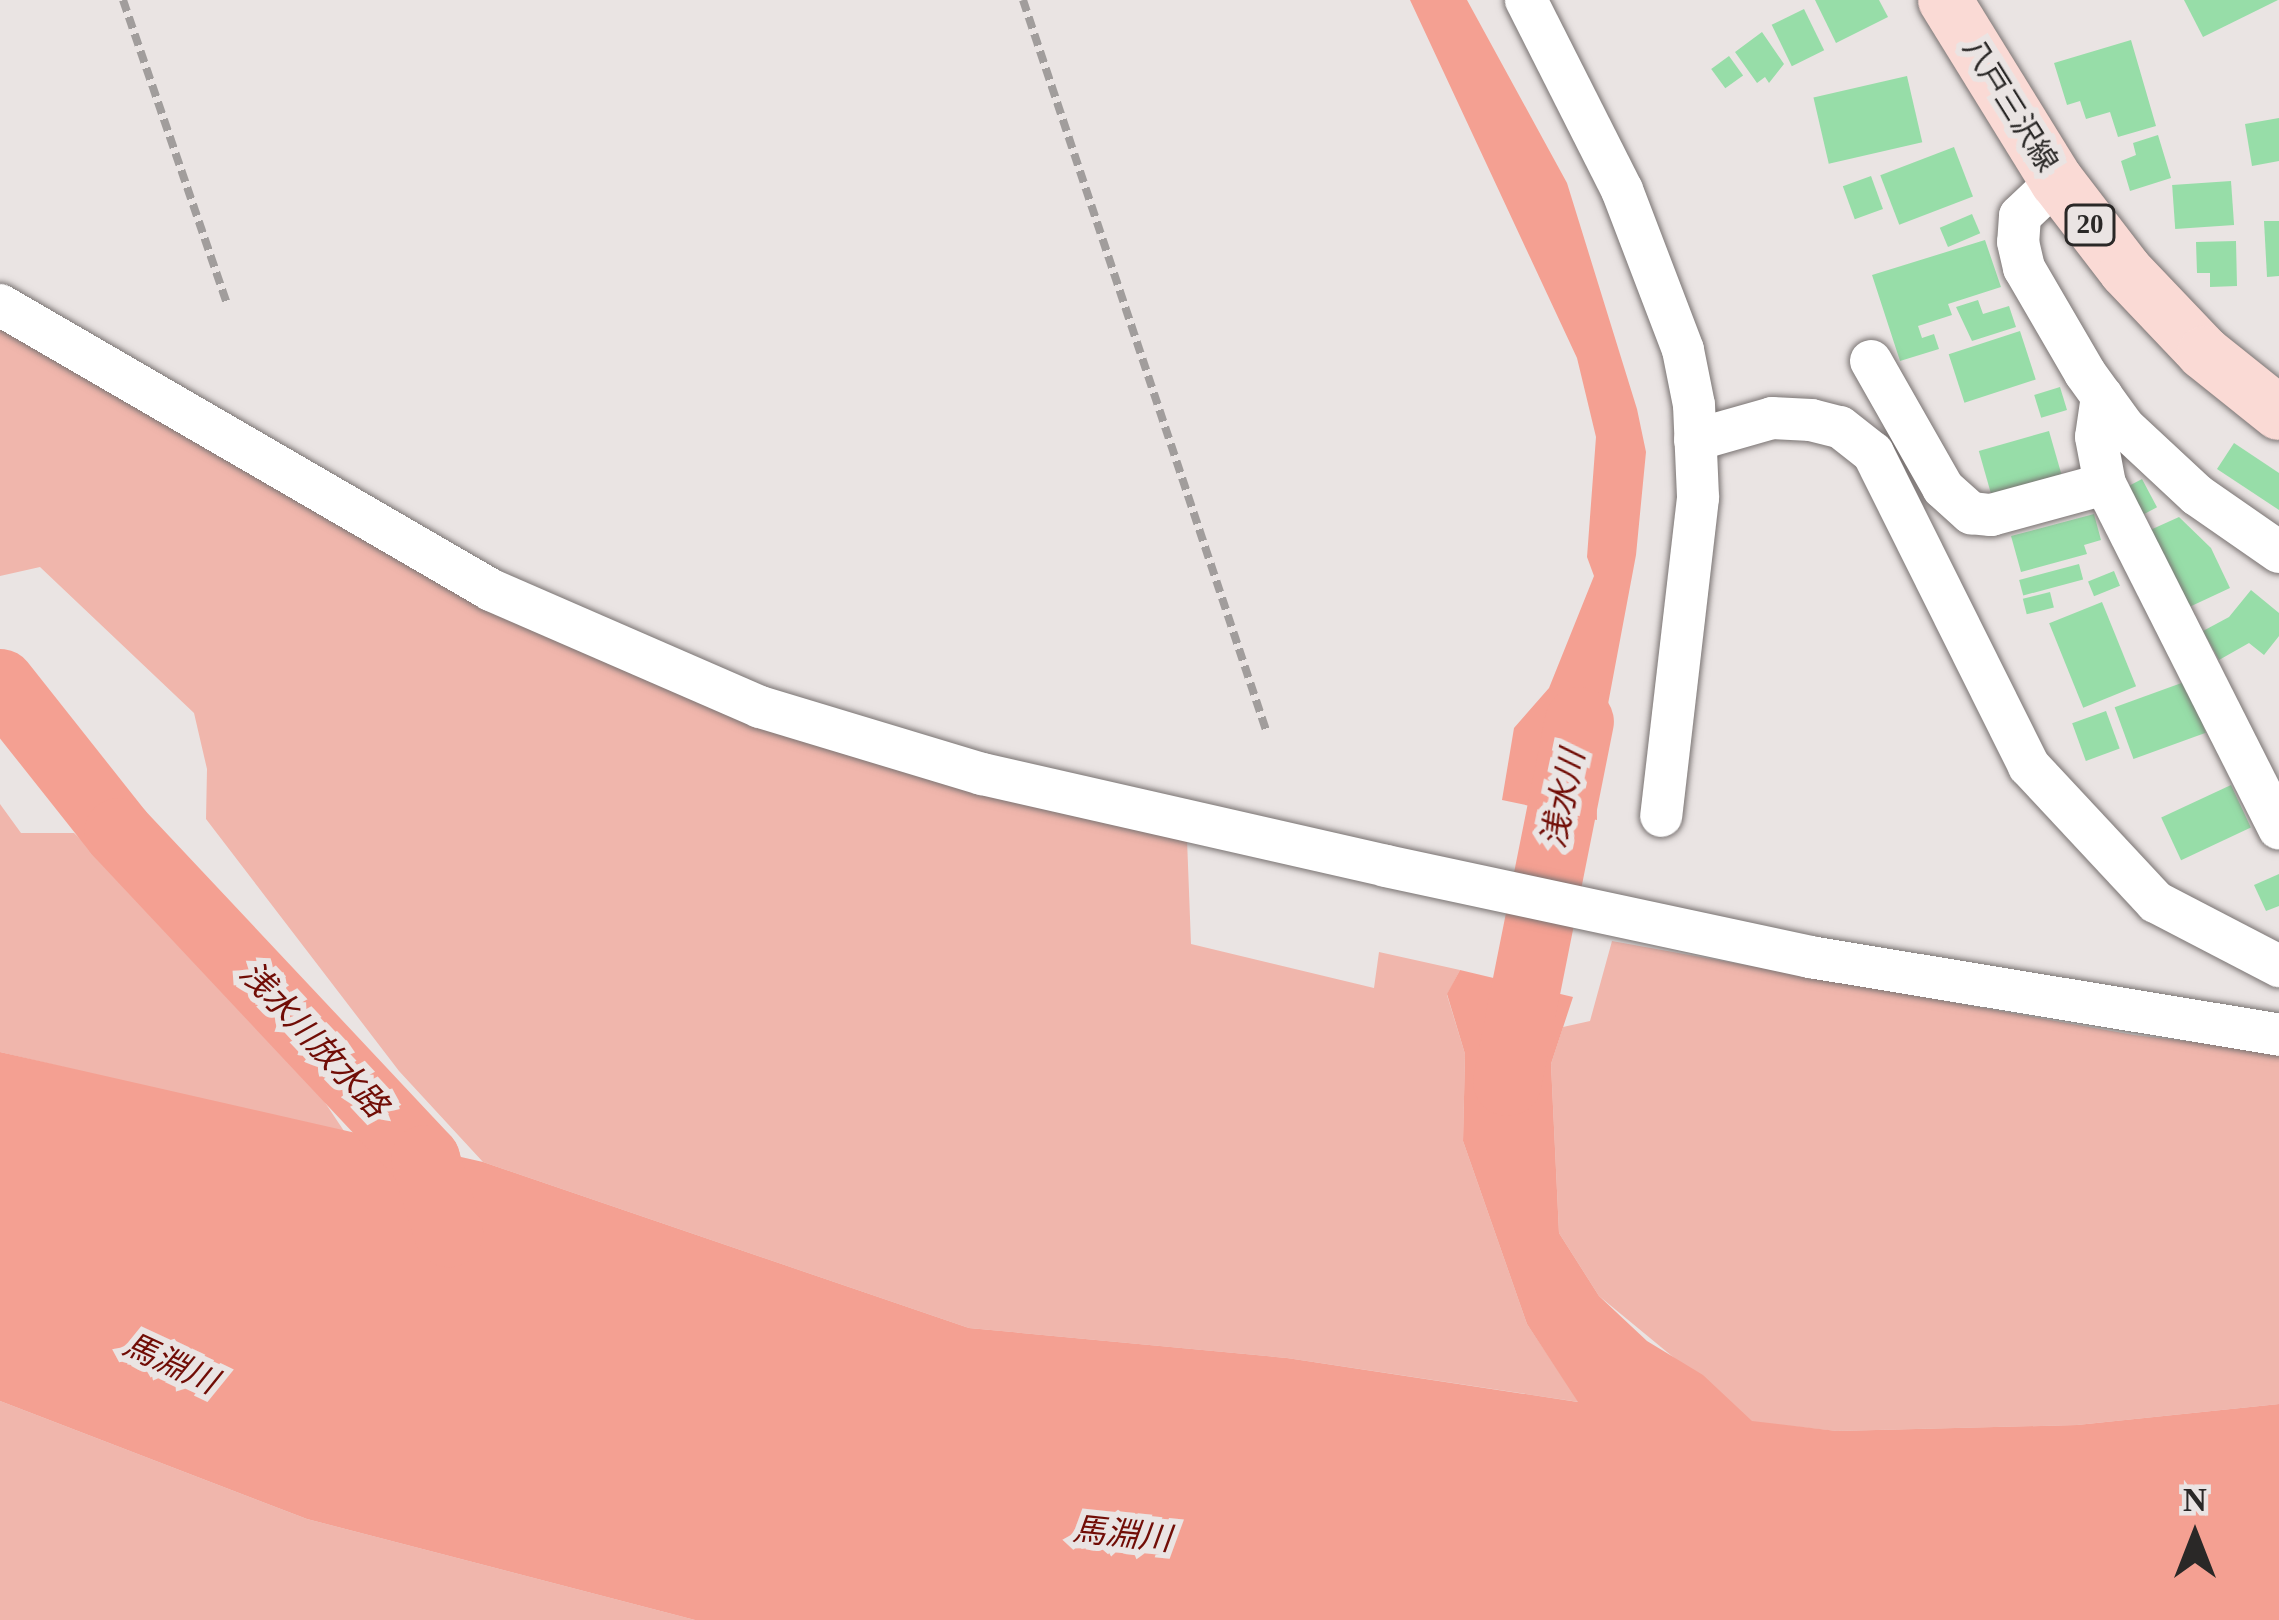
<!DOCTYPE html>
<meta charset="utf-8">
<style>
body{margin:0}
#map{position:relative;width:2279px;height:1620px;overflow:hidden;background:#eae4e3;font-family:"Times New Roman","Noto Sans JP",serif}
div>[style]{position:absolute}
.green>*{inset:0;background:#f0b6ac}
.water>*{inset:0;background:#f4a092}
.river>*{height:69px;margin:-34.5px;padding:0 34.5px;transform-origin:34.5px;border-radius:34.5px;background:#f4a092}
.building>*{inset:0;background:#97dda8;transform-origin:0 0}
.path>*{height:8px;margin-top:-4px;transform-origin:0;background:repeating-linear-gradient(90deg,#a19d9c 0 12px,transparent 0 18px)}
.roads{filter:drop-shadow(0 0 3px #797372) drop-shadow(0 0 3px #797372)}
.minor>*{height:42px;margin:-21px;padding:0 21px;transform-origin:21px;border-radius:21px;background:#fff}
.major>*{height:54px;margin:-27px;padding:0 27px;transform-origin:27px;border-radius:27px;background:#fadad5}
span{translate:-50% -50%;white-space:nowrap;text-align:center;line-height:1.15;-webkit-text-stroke:12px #eae4e3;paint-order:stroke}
.shield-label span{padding:3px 9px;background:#eae4e3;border:3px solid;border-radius:9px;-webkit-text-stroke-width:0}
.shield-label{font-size:27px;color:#2a2827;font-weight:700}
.street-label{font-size:30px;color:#2a2827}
.water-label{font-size:33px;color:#710d06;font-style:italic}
.north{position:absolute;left:2135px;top:1476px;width:120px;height:120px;-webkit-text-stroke:9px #eae4e3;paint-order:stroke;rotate:0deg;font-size:33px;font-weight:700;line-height:48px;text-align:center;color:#2a2827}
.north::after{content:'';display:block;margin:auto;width:42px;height:54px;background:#2a2827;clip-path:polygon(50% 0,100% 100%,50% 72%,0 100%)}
</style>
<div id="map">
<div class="green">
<div style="clip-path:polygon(0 323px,474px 600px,1187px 839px,1191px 944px,1374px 988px,1379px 952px,1460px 970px,1447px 995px,1465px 1054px,1463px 1141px,1527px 1324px,1579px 1402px,1287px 1358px,969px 1328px,483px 1162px,399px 1071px,206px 819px,207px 769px,194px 713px,40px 567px,0 576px)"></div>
<div style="clip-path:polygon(0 804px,21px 833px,74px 833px,200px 952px,306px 1074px,346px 1134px,0 1052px)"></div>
<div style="clip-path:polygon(1612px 941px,2134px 1035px,2279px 1052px,2279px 1404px,2077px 1425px,1837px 1431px,1752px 1422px,1599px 1296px,1559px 1233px,1551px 1064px,1563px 1027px,1590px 1021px)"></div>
<div style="clip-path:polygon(0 1401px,307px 1519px,695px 1620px,0 1620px)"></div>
</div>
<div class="water">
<div style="clip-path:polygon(1410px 0,1467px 0,1567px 183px,1637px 409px,1646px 452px,1636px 555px,1596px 768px,1597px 820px,1502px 800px,1514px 728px,1549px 688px,1594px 576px,1587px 557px,1596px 437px,1577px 358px)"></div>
<div style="clip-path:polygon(1460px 970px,1573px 997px,1551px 1064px,1559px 1233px,1599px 1296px,1647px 1341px,1703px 1375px,1752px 1421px,1837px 1431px,2077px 1425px,2279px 1404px,2279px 1620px,695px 1620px,307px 1519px,0 1401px,0 1052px,483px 1162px,969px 1328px,1287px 1358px,1578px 1402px,1527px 1324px,1463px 1141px,1465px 1054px,1447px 994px)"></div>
</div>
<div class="river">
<div style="left:0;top:683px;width:190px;rotate:51.6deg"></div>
<div style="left:118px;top:832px;width:449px;rotate:46.8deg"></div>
<div style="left:425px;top:1159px;width:77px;rotate:72.5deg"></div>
<div style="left:1507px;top:1081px;width:367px;rotate:-78.7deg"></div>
</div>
<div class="building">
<div style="clip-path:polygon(1815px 0,1879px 0,1888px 17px,1836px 43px)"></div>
<div style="clip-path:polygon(2184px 0,2278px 0,2203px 37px)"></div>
<div style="left:1804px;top:9px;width:46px;height:36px;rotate:64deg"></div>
<div style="clip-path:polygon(1762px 32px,1784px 64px,1769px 83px,1765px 77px,1757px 83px,1735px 52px)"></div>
<div style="clip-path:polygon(2131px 40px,2156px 126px,2118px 137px,2110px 112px,2086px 119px,2080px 101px,2067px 105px,2054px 63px)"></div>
<div style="left:1729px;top:56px;width:24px;height:22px;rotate:54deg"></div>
<div style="left:1907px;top:76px;width:68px;height:96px;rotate:77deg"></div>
<div style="clip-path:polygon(2279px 118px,2279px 161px,2252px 166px,2245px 124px)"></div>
<div style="clip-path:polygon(2158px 135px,2171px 178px,2130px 191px,2121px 161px,2136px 155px,2133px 143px)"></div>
<div style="left:1954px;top:147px;width:53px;height:79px;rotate:69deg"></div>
<div style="left:1871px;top:176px;width:35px;height:30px;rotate:70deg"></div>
<div style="left:2231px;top:181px;width:44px;height:59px;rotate:86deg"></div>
<div style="left:1972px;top:214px;width:21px;height:35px;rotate:67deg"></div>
<div style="clip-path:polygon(2264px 221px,2279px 221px,2279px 276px,2267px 277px)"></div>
<div style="clip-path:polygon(1985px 240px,2001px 287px,1948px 304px,1952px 315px,1918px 326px,1922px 338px,1934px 334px,1939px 349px,1900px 361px,1872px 275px)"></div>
<div style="clip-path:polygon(2236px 241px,2237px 286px,2210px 287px,2210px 273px,2197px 273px,2196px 242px)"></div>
<div style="clip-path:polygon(1978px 300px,1983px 314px,2009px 306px,2016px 327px,1972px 341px,1956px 307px)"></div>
<div style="left:2020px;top:331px;width:51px;height:75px;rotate:72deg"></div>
<div style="left:2060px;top:387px;width:24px;height:27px;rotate:73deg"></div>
<div style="left:2049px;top:431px;width:45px;height:73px;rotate:74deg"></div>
<div style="clip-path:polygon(2234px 443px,2279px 473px,2279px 510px,2217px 469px)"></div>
<div style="left:2142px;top:479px;width:32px;height:21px;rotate:62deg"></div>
<div style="clip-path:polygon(2094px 514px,2101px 540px,2084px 545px,2087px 554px,2021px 572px,2011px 536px)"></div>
<div style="clip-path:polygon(2179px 517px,2211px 548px,2230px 588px,2185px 609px,2148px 531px)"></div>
<div style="left:2079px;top:564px;width:16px;height:62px;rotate:75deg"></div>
<div style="left:2114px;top:571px;width:16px;height:28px;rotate:68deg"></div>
<div style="clip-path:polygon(2251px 590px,2279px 613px,2279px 636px,2264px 655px,2249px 643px,2219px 660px,2203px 631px,2229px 617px)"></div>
<div style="left:2050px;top:592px;width:16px;height:28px;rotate:76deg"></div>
<div style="left:2102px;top:602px;width:91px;height:57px;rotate:68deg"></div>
<div style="left:2187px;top:681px;width:55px;height:77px;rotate:70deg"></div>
<div style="left:2106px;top:711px;width:40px;height:36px;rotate:70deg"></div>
<div style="left:2231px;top:785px;width:47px;height:77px;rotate:65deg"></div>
<div style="clip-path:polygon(2279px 874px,2279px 906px,2266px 911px,2254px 885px)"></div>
</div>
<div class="path">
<div style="left:123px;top:0;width:320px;rotate:71.1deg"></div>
<div style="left:1023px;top:0;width:773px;rotate:71.59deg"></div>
</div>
<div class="roads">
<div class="minor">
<div style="left:1526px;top:0;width:213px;rotate:63.2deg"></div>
<div style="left:1622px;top:190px;width:171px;rotate:69.1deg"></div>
<div style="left:1683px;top:350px;width:56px;rotate:78.7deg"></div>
<div style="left:1694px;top:405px;width:93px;rotate:87.5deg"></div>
<div style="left:1698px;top:498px;width:320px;rotate:96.6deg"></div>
<div style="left:2057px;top:181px;width:51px;rotate:136.6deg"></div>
<div style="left:2020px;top:216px;width:26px;rotate:94deg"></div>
<div style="left:2018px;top:242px;width:27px;rotate:77deg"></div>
<div style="left:2024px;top:268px;width:121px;rotate:59.8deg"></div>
<div style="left:2085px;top:373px;width:67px;rotate:54.2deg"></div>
<div style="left:2124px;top:427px;width:100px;rotate:43deg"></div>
<div style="left:2197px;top:495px;width:100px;rotate:34.8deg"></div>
<div style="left:0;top:305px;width:568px;rotate:30.13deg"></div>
<div style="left:491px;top:590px;width:293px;rotate:23.5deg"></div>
<div style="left:760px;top:707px;width:232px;rotate:16.8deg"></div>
<div style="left:982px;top:774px;width:414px;rotate:12.8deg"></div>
<div style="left:1386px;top:866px;width:434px;rotate:12.1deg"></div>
<div style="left:1810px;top:957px;width:475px;rotate:9.4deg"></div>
<div style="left:1871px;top:361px;width:146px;rotate:60.4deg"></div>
<div style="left:1943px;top:488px;width:38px;rotate:42deg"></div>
<div style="left:1971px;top:513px;width:20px;rotate:6deg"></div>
<div style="left:1991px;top:515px;width:118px;rotate:-15.2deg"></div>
<div style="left:2102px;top:396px;width:41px;rotate:98.3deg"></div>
<div style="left:2096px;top:437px;width:48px;rotate:79.2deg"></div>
<div style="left:2105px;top:484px;width:386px;rotate:63.2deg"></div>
<div style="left:1695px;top:440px;width:80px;rotate:-15.9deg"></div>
<div style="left:1772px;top:418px;width:39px;rotate:3deg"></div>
<div style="left:1811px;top:420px;width:30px;rotate:14deg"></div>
<div style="left:1840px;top:427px;width:42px;rotate:38.2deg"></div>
<div style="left:1873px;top:453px;width:350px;rotate:63.5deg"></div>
<div style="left:2029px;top:766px;width:186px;rotate:47deg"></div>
<div style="left:2156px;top:902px;width:139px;rotate:27.5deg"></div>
</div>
<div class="major">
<div style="left:1945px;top:0;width:213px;rotate:58.3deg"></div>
<div style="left:2057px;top:181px;width:113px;rotate:52.5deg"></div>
<div style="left:2126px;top:271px;width:113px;rotate:46.4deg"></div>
<div style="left:2204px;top:353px;width:96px;rotate:38.7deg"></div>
</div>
</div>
<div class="shield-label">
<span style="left:2090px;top:225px">20</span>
</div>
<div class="street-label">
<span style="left:2010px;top:105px;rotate:58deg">八戸三沢線</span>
</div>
<div class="water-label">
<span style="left:1564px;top:799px;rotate:-78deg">浅水川</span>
<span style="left:313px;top:1040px;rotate:47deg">浅水川放水路</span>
<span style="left:170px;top:1364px;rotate:25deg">馬淵川</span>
<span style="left:1122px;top:1535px;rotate:6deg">馬淵川</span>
</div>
<div class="north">N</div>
</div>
